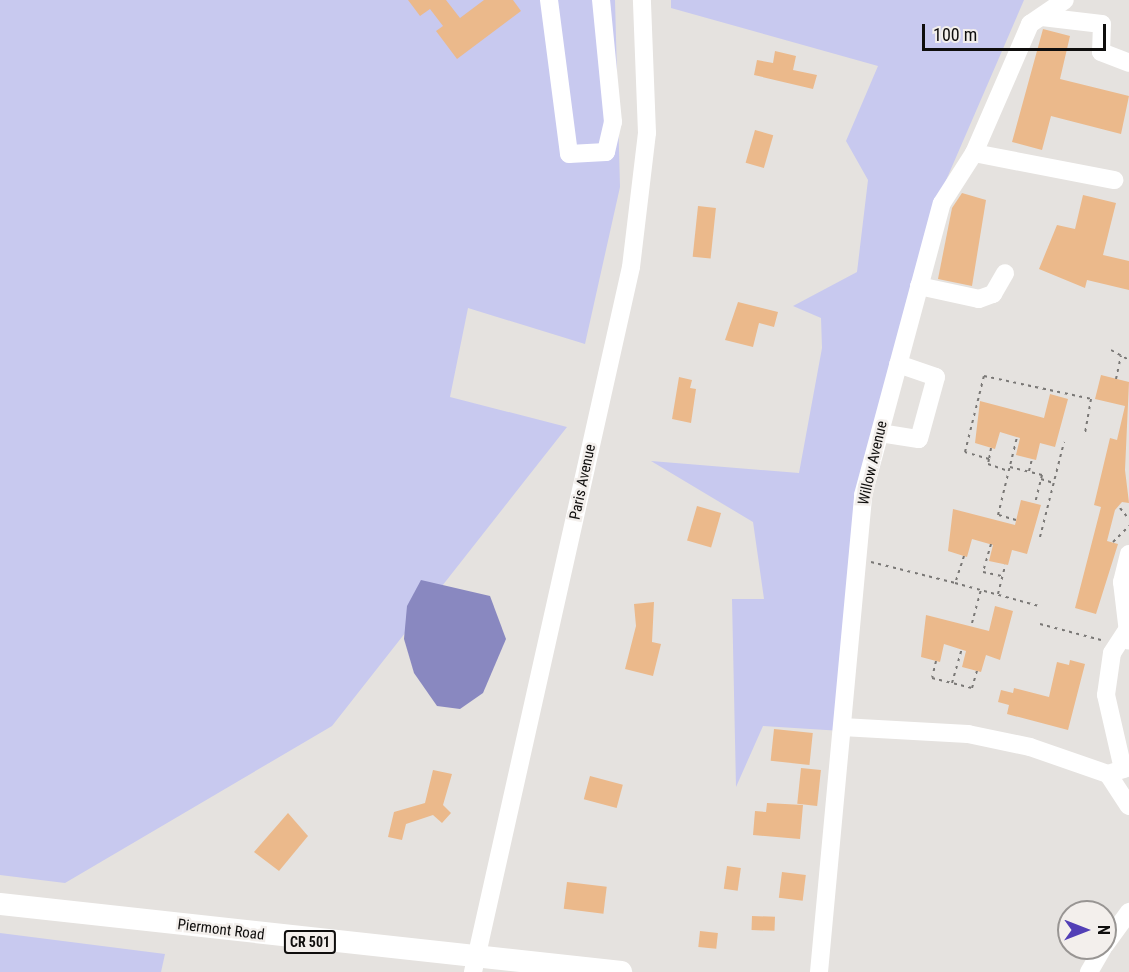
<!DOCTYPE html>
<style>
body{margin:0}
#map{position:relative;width:1129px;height:972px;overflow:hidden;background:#e5e2df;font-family:"Roboto Condensed",sans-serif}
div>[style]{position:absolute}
.green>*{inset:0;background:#c8c9ef}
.water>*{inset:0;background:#8988c0}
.building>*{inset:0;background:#ebb98b;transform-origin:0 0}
.path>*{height:2px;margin-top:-1px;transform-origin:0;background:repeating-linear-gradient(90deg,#7a7876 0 3px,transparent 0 7.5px)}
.minor>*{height:18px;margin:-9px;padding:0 9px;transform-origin:9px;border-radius:9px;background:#fff}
.major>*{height:22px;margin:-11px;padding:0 11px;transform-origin:11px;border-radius:11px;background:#fff}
span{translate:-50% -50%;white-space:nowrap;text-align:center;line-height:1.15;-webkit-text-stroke:5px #f3efec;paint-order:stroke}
.shield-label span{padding:2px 4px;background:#f3efec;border:2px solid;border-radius:4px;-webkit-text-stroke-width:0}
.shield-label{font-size:14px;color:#0f0e0d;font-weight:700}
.street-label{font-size:15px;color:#0f0e0d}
.north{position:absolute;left:1057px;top:900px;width:60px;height:60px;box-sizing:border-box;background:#f3efec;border:2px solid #989593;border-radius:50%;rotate:90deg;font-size:16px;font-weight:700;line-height:24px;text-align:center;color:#0f0e0d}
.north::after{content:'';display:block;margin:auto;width:21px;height:27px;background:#523fb6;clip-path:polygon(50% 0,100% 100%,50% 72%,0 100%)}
.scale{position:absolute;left:922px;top:24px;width:184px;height:27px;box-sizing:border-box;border:3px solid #0f0e0d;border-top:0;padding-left:8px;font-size:18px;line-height:21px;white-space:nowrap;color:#0f0e0d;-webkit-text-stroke:4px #f3efec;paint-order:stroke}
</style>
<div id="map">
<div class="green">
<div style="clip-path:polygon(0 0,615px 0,620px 187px,585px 344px,468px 308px,450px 397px,567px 427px,332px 726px,65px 883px,0 875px)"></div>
<div style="clip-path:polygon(671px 0,1024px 0,928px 222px,859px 478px,842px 731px,763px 726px,736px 787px,732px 599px,764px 599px,753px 522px,651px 461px,799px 473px,822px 348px,821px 318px,793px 306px,857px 272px,868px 180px,846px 141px,878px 66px,671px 8px)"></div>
<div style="clip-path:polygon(0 933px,165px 954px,161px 972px,0 972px)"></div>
</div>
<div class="water">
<div style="clip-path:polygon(421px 580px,490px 596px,506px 639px,483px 693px,460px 709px,437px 706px,414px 673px,404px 639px,407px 606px)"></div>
</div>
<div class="building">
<div style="clip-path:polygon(408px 0,446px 0,460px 18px,484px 0,513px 0,521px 11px,457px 59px,436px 31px,443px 26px,430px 9px,420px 16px)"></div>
<div style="clip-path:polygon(1043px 29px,1070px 36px,1060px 79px,1129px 96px,1121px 134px,1051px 116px,1042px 150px,1012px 142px)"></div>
<div style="clip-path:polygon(775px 51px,796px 56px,793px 70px,817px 75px,813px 89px,754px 75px,757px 60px,773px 63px)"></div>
<div style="left:755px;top:130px;width:19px;height:34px;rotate:16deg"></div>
<div style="clip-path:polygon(962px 193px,986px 200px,972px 286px,938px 279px,952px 208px)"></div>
<div style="clip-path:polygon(1083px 195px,1116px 203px,1103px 255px,1129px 261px,1129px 290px,1087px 280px,1085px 288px,1039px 269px,1057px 225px,1075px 229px)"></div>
<div style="left:698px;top:206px;width:18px;height:51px;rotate:6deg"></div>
<div style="clip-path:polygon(738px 302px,778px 312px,774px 327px,759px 323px,753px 347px,725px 340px)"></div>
<div style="clip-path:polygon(1101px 375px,1129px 382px,1125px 470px,1129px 503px,1122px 502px,1115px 510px,1107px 541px,1118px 544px,1096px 614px,1075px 608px,1101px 507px,1094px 505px,1110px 438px,1117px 440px,1125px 406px,1095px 399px)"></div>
<div style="clip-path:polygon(679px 377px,692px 380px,690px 388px,696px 389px,691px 423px,672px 419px)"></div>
<div style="clip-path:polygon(1050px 394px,1068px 399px,1055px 447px,1040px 443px,1036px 460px,1016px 455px,1020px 438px,1000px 432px,995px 449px,975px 443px,980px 401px,1044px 418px)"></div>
<div style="clip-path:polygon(1021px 500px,1041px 505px,1027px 554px,1012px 550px,1008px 565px,989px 561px,993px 545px,972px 539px,967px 557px,948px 551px,953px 509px,1015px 525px)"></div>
<div style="left:697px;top:506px;width:25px;height:36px;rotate:16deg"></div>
<div style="clip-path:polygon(654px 602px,652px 642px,661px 644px,653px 676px,625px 669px,636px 626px,634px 604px)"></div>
<div style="clip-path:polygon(995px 606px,1013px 611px,1000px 660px,986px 655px,981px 672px,962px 667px,966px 651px,944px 644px,940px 662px,921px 657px,926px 615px,989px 631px)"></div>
<div style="clip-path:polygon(1070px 660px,1085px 664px,1068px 730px,1007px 714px,1009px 705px,998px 702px,1001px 690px,1013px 693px,1014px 688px,1049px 697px,1057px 662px,1069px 665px)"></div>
<div style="left:774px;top:729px;width:39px;height:32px;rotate:6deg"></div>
<div style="left:801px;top:768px;width:20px;height:36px;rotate:6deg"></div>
<div style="clip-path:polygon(433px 770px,452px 774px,443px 805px,451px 813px,442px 823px,433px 815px,406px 824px,402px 840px,388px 837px,394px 812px,425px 803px)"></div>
<div style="left:590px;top:776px;width:34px;height:24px;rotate:15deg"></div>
<div style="clip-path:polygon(767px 803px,803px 805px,800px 839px,753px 835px,755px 811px,766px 812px)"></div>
<div style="clip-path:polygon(288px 813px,308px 836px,279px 871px,254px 852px)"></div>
<div style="left:727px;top:866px;width:14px;height:23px;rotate:8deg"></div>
<div style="left:782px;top:872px;width:24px;height:26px;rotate:7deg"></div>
<div style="left:567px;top:882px;width:40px;height:27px;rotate:7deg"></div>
<div style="left:752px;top:916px;width:23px;height:14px;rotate:2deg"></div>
<div style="left:700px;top:931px;width:18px;height:16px;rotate:6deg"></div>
</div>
<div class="path">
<div style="left:1111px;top:350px;width:21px;rotate:29deg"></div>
<div style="left:1116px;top:379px;width:24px;rotate:-78deg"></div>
<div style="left:991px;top:448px;width:11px;rotate:100deg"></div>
<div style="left:989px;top:459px;width:25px;rotate:-164deg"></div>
<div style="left:965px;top:452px;width:78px;rotate:-76deg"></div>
<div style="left:984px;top:376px;width:109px;rotate:12.1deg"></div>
<div style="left:1091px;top:399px;width:36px;rotate:100deg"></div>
<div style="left:989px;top:459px;width:5px;rotate:101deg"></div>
<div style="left:988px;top:464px;width:21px;rotate:19deg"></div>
<div style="left:1010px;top:467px;width:33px;rotate:14deg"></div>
<div style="left:1042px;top:475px;width:29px;rotate:104deg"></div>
<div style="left:1029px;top:471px;width:12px;rotate:-76deg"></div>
<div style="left:1041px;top:479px;width:13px;rotate:18deg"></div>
<div style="left:1120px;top:508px;width:14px;rotate:51deg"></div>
<div style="left:1016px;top:520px;width:19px;rotate:-164deg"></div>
<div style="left:998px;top:515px;width:80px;rotate:-76.3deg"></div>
<div style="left:1040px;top:537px;width:98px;rotate:-75.8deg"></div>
<div style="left:1113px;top:542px;width:23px;rotate:-45deg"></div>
<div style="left:991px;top:544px;width:29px;rotate:106deg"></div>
<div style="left:983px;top:572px;width:19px;rotate:12deg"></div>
<div style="left:964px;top:556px;width:28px;rotate:108deg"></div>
<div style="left:955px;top:583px;width:87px;rotate:15.3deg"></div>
<div style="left:871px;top:562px;width:87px;rotate:14deg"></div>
<div style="left:998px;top:594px;width:30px;rotate:-76deg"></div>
<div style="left:972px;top:623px;width:34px;rotate:-75deg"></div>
<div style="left:1040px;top:624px;width:63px;rotate:14.7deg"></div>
<div style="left:936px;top:661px;width:17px;rotate:103deg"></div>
<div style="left:932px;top:678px;width:41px;rotate:14deg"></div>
<div style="left:972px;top:688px;width:18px;rotate:-74deg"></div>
<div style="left:952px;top:683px;width:35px;rotate:-74deg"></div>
</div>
<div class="minor">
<div style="left:549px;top:0;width:155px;rotate:82.6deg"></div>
<div style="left:569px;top:154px;width:37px;rotate:-3deg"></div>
<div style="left:606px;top:152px;width:31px;rotate:-77deg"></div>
<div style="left:613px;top:122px;width:123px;rotate:-95.6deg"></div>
<div style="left:1042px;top:17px;width:60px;rotate:6.7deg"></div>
<div style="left:1102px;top:24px;width:28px;rotate:92deg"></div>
<div style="left:1101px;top:52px;width:30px;rotate:21deg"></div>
<div style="left:974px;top:153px;width:143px;rotate:10.9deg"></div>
<div style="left:919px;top:286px;width:61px;rotate:12.2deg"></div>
<div style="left:979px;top:299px;width:15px;rotate:-20deg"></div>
<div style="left:993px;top:294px;width:24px;rotate:-60deg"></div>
<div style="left:880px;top:433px;width:39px;rotate:9deg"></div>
<div style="left:919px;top:439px;width:64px;rotate:-74.7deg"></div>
<div style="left:936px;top:377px;width:40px;rotate:-161.1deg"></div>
<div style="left:1129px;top:554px;width:29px;rotate:104deg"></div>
<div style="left:1122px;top:582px;width:59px;rotate:83.2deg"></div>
<div style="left:842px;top:727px;width:126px;rotate:3.2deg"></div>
<div style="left:968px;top:734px;width:63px;rotate:11.8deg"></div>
<div style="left:1030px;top:747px;width:83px;rotate:19.1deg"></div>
<div style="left:1108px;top:774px;width:22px;rotate:-18deg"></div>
<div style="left:1123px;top:769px;width:76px;rotate:-102.9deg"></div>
<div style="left:1106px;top:695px;width:42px;rotate:-81.9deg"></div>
<div style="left:1112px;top:653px;width:27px;rotate:-57deg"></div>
<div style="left:1108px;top:774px;width:38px;rotate:57deg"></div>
<div style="left:1105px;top:945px;width:41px;rotate:-54deg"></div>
<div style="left:473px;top:972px;width:722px;rotate:-77.37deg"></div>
<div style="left:631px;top:267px;width:135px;rotate:-83.2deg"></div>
<div style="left:647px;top:133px;width:133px;rotate:-92.2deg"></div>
<div style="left:819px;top:972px;width:479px;rotate:-84.7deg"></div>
<div style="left:863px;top:495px;width:302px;rotate:-74.9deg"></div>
<div style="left:942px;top:203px;width:59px;rotate:-57.4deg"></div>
<div style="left:974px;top:153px;width:141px;rotate:-66.5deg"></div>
<div style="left:1030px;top:24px;width:42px;rotate:-34.4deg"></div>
<div style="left:1089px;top:972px;width:28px;rotate:-60deg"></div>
</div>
<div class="major">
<div style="left:0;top:904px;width:625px;rotate:6.25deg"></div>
</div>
<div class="shield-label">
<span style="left:310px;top:942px">CR 501</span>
</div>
<div class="street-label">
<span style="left:873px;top:463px;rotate:-77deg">Willow Avenue</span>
<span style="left:583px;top:482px;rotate:-78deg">Paris Avenue</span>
<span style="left:221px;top:930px;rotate:7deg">Piermont Road</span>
</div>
<div class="north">N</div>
<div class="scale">100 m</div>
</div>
